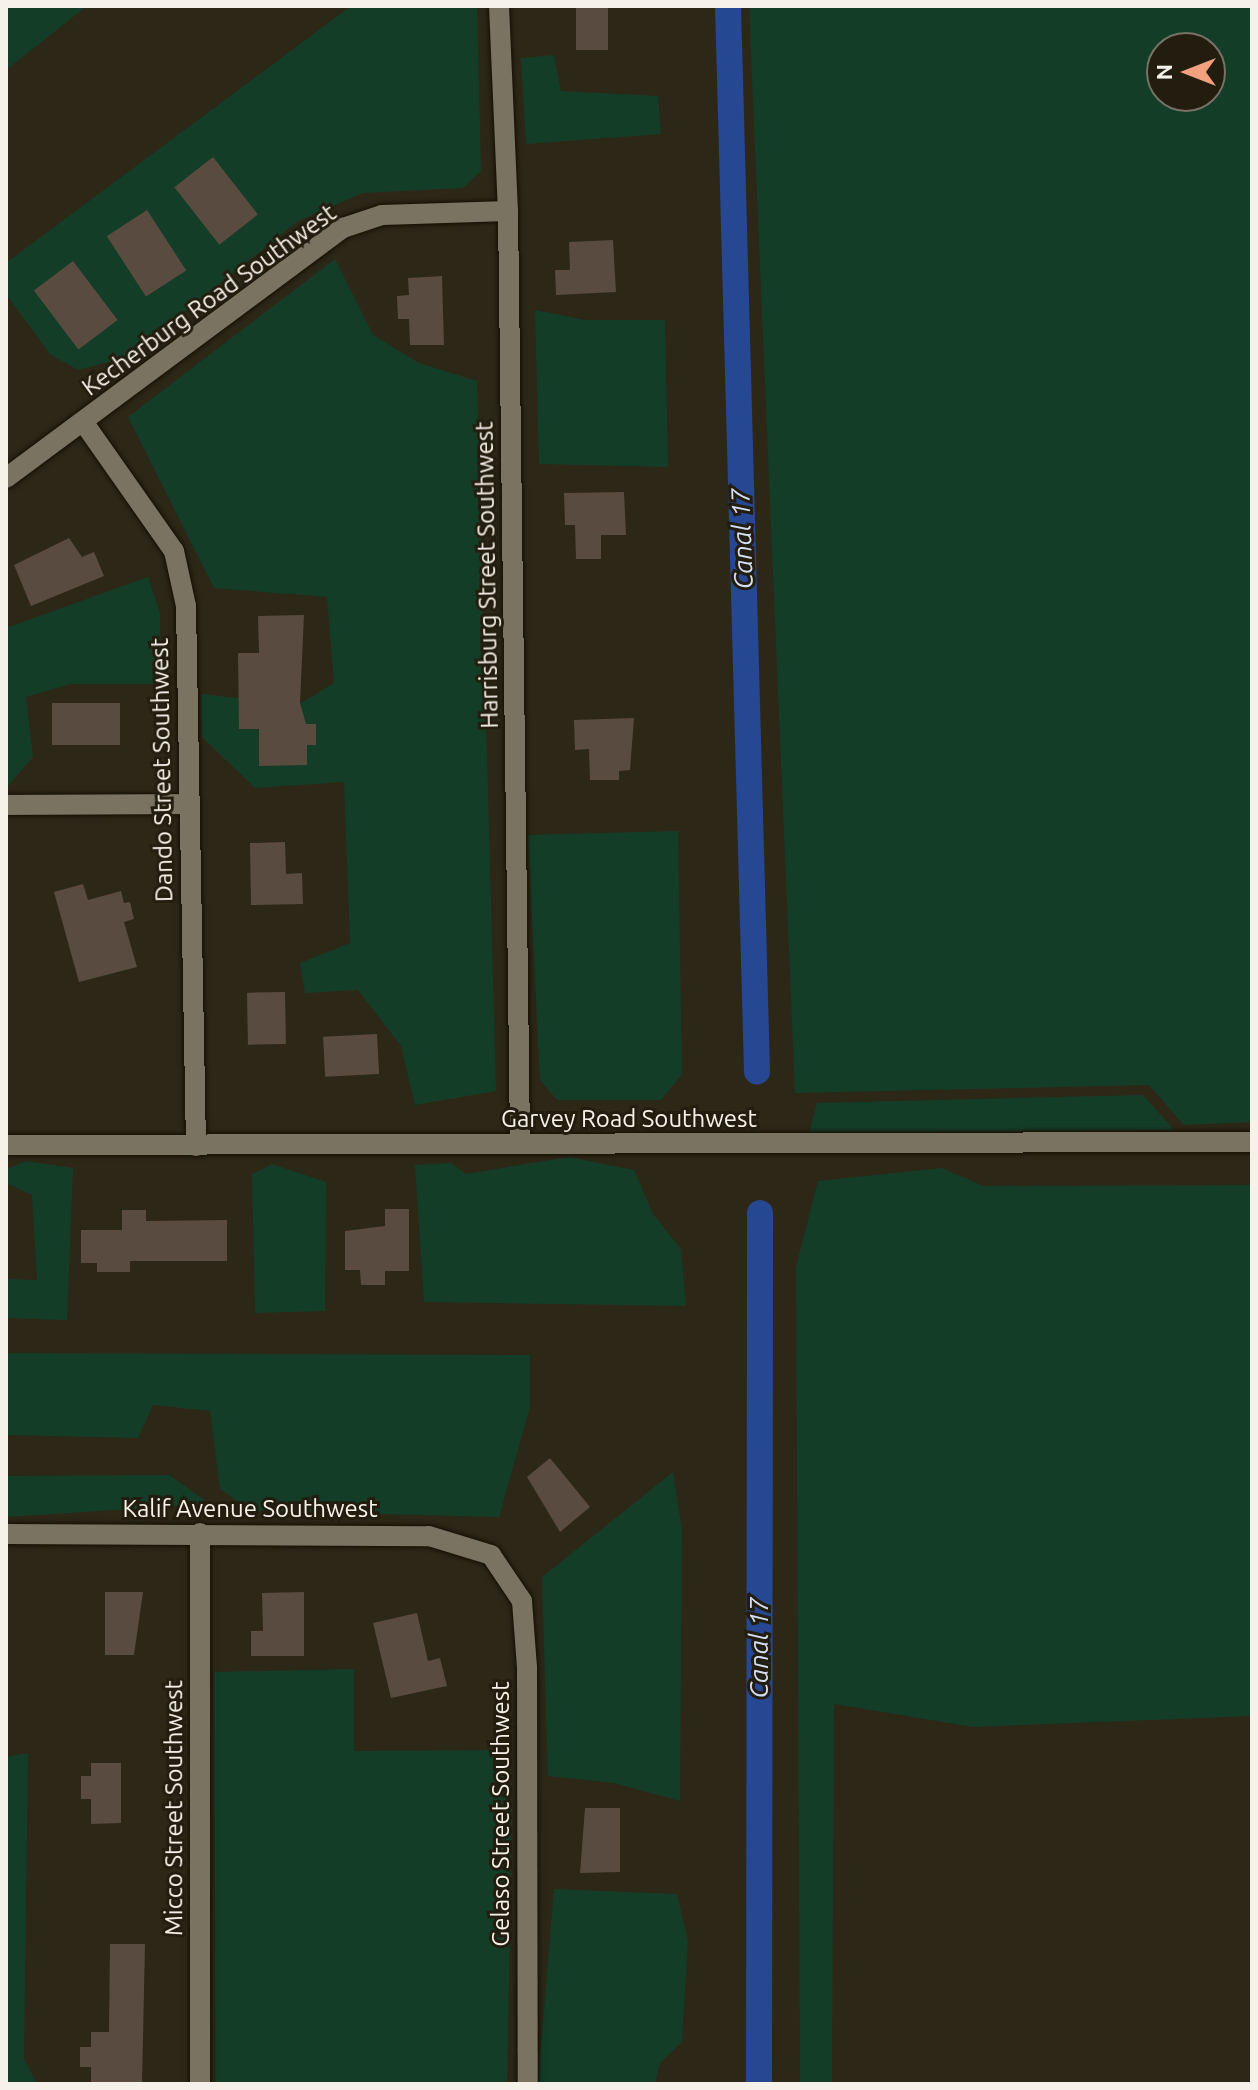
<!DOCTYPE html>
<style>
body{margin:0}
#map{position:relative;width:1258px;height:2090px;overflow:hidden;background:#2d2718;font-family:Ubuntu,sans-serif}
div>[style]{position:absolute}
.green>*{inset:0;background:#143d28}
.canal>*{height:26px;margin:-13px;padding:0 13px;transform-origin:13px;border-radius:13px;background:#264791}
.building>*{inset:0;background:#594b40;transform-origin:0 0}
.roads{filter:drop-shadow(0 0 2px #151003) drop-shadow(0 0 2px #151003)}
.street>*{height:20px;margin:-10px;padding:0 10px;transform-origin:10px;border-radius:10px;background:#7a7362}
span{translate:-50% -50%;white-space:nowrap;text-align:center;line-height:1.15;-webkit-text-stroke:6px #231d0f;paint-order:stroke}
.street-label{font-size:24px;color:#f6f2e9}
.water-label{font-size:26px;color:#d3def4;font-style:italic}
.frame{position:absolute;inset:0;border:8px solid #f6f2e9;pointer-events:none}
.north{position:absolute;left:1146px;top:32px;width:80px;height:80px;box-sizing:border-box;background:#231d0f;border:2px solid #777266;border-radius:50%;rotate:270deg;font-size:22px;font-weight:700;line-height:32px;text-align:center;color:#f6f2e9}
.north::after{content:'';display:block;margin:auto;width:28px;height:36px;background:#f2a080;clip-path:polygon(50% 0,100% 100%,50% 72%,0 100%)}
</style>
<div id="map">
<div class="green">
<div style="clip-path:polygon(6px 6px,87px 6px,6px 70px)"></div>
<div style="clip-path:polygon(351px 6px,477px 6px,481px 171px,463px 188px,363px 193px,298px 221px,128px 357px,78px 370px,50px 354px,6px 294px,6px 263px)"></div>
<div style="clip-path:polygon(evenodd,749px 6px,1252px 6px,1252px 1122px,1184px 1125px,1149px 1085px,795px 1093px,749px 6px,1162px 48px,1210px 48px,1210px 96px,1162px 96px,1162px 48px)"></div>
<div style="clip-path:polygon(554px 55px,561px 91px,658px 96px,661px 134px,526px 144px,521px 58px)"></div>
<div style="clip-path:polygon(335px 259px,373px 335px,419px 363px,477px 381px,496px 1091px,415px 1105px,401px 1046px,358px 990px,305px 993px,300px 963px,350px 943px,344px 782px,255px 788px,202px 737px,201px 694px,298px 705px,334px 683px,327px 597px,214px 588px,128px 417px)"></div>
<div style="clip-path:polygon(535px 310px,585px 320px,665px 320px,668px 467px,539px 464px)"></div>
<div style="clip-path:polygon(148px 577px,160px 613px,161px 684px,70px 684px,26px 697px,33px 757px,6px 788px,6px 628px)"></div>
<div style="clip-path:polygon(678px 831px,682px 1074px,661px 1100px,557px 1100px,540px 1080px,528px 835px)"></div>
<div style="clip-path:polygon(1143px 1095px,1174px 1130px,809px 1133px,817px 1103px)"></div>
<div style="clip-path:polygon(569px 1157px,634px 1170px,653px 1214px,681px 1249px,686px 1306px,424px 1302px,415px 1165px,451px 1163px,466px 1174px)"></div>
<div style="clip-path:polygon(26px 1161px,73px 1168px,67px 1320px,6px 1318px,6px 1279px,37px 1280px,32px 1195px,8px 1184px,7px 1169px)"></div>
<div style="clip-path:polygon(272px 1164px,326px 1182px,325px 1311px,255px 1313px,252px 1174px)"></div>
<div style="clip-path:polygon(942px 1168px,983px 1186px,1252px 1185px,1252px 1716px,973px 1727px,834px 1704px,832px 2084px,800px 2084px,796px 1267px,818px 1181px)"></div>
<div style="clip-path:polygon(6px 1353px,530px 1355px,530px 1407px,499px 1517px,252px 1511px,220px 1489px,210px 1411px,153px 1405px,138px 1438px,6px 1435px)"></div>
<div style="clip-path:polygon(673px 1472px,682px 1531px,680px 1801px,614px 1783px,548px 1776px,542px 1577px)"></div>
<div style="clip-path:polygon(169px 1475px,210px 1504px,6px 1517px,6px 1476px)"></div>
<div style="clip-path:polygon(354px 1669px,354px 1751px,502px 1750px,512px 1809px,507px 2084px,216px 2084px,214px 1672px)"></div>
<div style="clip-path:polygon(28px 1753px,24px 2059px,37px 2084px,6px 2084px,6px 1757px)"></div>
<div style="clip-path:polygon(554px 1889px,677px 1894px,688px 1941px,682px 2042px,660px 2063px,655px 2084px,538px 2084px)"></div>
</div>
<div class="canal">
<div style="left:728px;top:6px;width:1066px;rotate:88.44deg"></div>
<div style="left:759px;top:2084px;width:871px;rotate:-89.93deg"></div>
</div>
<div class="building">
<div style="left:576px;top:6px;width:32px;height:44px"></div>
<div style="left:213px;top:157px;width:73px;height:49px;rotate:52deg"></div>
<div style="left:147px;top:210px;width:72px;height:48px;rotate:57deg"></div>
<div style="clip-path:polygon(613px 240px,616px 292px,556px 295px,555px 270px,570px 270px,569px 242px)"></div>
<div style="left:73px;top:261px;width:74px;height:49px;rotate:53deg"></div>
<div style="clip-path:polygon(442px 276px,444px 345px,410px 345px,409px 319px,398px 319px,397px 296px,409px 295px,408px 278px)"></div>
<div style="clip-path:polygon(624px 492px,626px 535px,601px 535px,601px 559px,576px 559px,575px 525px,565px 525px,564px 493px)"></div>
<div style="clip-path:polygon(69px 538px,82px 557px,94px 552px,104px 576px,31px 606px,14px 565px)"></div>
<div style="clip-path:polygon(304px 615px,300px 703px,306px 724px,316px 724px,316px 745px,307px 745px,307px 765px,259px 766px,259px 729px,239px 729px,238px 653px,259px 653px,258px 616px)"></div>
<div style="left:52px;top:703px;width:68px;height:42px"></div>
<div style="clip-path:polygon(634px 718px,630px 770px,619px 771px,619px 780px,590px 780px,589px 749px,575px 750px,574px 720px)"></div>
<div style="clip-path:polygon(285px 842px,286px 874px,302px 873px,303px 904px,251px 905px,250px 843px)"></div>
<div style="clip-path:polygon(83px 884px,88px 900px,121px 891px,124px 903px,130px 902px,134px 919px,124px 922px,137px 967px,79px 982px,54px 892px)"></div>
<div style="left:285px;top:992px;width:52px;height:38px;rotate:89deg"></div>
<div style="left:377px;top:1034px;width:40px;height:54px;rotate:87deg"></div>
<div style="clip-path:polygon(385px 1209px,409px 1209px,409px 1271px,385px 1271px,385px 1285px,361px 1285px,360px 1270px,345px 1270px,345px 1231px,385px 1226px)"></div>
<div style="clip-path:polygon(122px 1210px,146px 1210px,146px 1221px,227px 1220px,227px 1261px,130px 1261px,130px 1272px,97px 1272px,97px 1263px,81px 1263px,81px 1230px,122px 1230px)"></div>
<div style="clip-path:polygon(550px 1458px,590px 1507px,560px 1532px,527px 1477px)"></div>
<div style="clip-path:polygon(105px 1592px,143px 1592px,134px 1655px,105px 1655px)"></div>
<div style="clip-path:polygon(304px 1592px,304px 1656px,251px 1656px,251px 1631px,263px 1631px,262px 1593px)"></div>
<div style="clip-path:polygon(417px 1613px,428px 1661px,440px 1658px,447px 1686px,391px 1698px,373px 1623px)"></div>
<div style="clip-path:polygon(91px 1763px,121px 1763px,121px 1823px,91px 1824px,91px 1799px,81px 1799px,81px 1776px,91px 1776px)"></div>
<div style="clip-path:polygon(585px 1808px,620px 1808px,620px 1872px,580px 1873px)"></div>
<div style="clip-path:polygon(110px 1944px,145px 1944px,142px 2084px,91px 2084px,91px 2067px,80px 2067px,80px 2047px,91px 2047px,91px 2032px,109px 2032px)"></div>
</div>
<div class="roads">
<div class="street">
<div style="left:499px;top:6px;width:205px;rotate:87.5deg"></div>
<div style="left:508px;top:211px;width:933px;rotate:89.26deg"></div>
<div style="left:84px;top:423px;width:156px;rotate:54.9deg"></div>
<div style="left:174px;top:551px;width:56px;rotate:77.7deg"></div>
<div style="left:186px;top:606px;width:540px;rotate:88.94deg"></div>
<div style="left:6px;top:478px;width:420px;rotate:-36.6deg"></div>
<div style="left:343px;top:228px;width:41px;rotate:-18.4deg"></div>
<div style="left:382px;top:215px;width:126px;rotate:-1.8deg"></div>
<div style="left:6px;top:805px;width:182px;rotate:-0.3deg"></div>
<div style="left:6px;top:1145px;width:1246px;rotate:-0.14deg"></div>
<div style="left:200px;top:1533px;width:551px;rotate:90deg"></div>
<div style="left:6px;top:1534px;width:423px;rotate:0.3deg"></div>
<div style="left:429px;top:1536px;width:65px;rotate:17deg"></div>
<div style="left:491px;top:1555px;width:55px;rotate:56deg"></div>
<div style="left:522px;top:1601px;width:66px;rotate:85.7deg"></div>
<div style="left:527px;top:1667px;width:417px;rotate:89.9deg"></div>
</div>
</div>
<div class="street-label">
<span style="left:209px;top:300px;rotate:-36deg">Kecherburg Road Southwest</span>
<span style="left:487px;top:575px;rotate:-91deg">Harrisburg Street Southwest</span>
<span style="left:162px;top:770px;rotate:-91deg">Dando Street Southwest</span>
<span style="left:629px;top:1119px">Garvey Road Southwest</span>
<span style="left:250px;top:1509px">Kalif Avenue Southwest</span>
<span style="left:174px;top:1808px;rotate:-90deg">Micco Street Southwest</span>
<span style="left:501px;top:1814px;rotate:-90deg">Gelaso Street Southwest</span>
</div>
<div class="water-label">
<span style="left:742px;top:539px;rotate:-92deg">Canal 17</span>
<span style="left:759px;top:1648px;rotate:-90deg">Canal 17</span>
</div>
<div class="frame"></div>
<div class="north">N</div>
</div>
